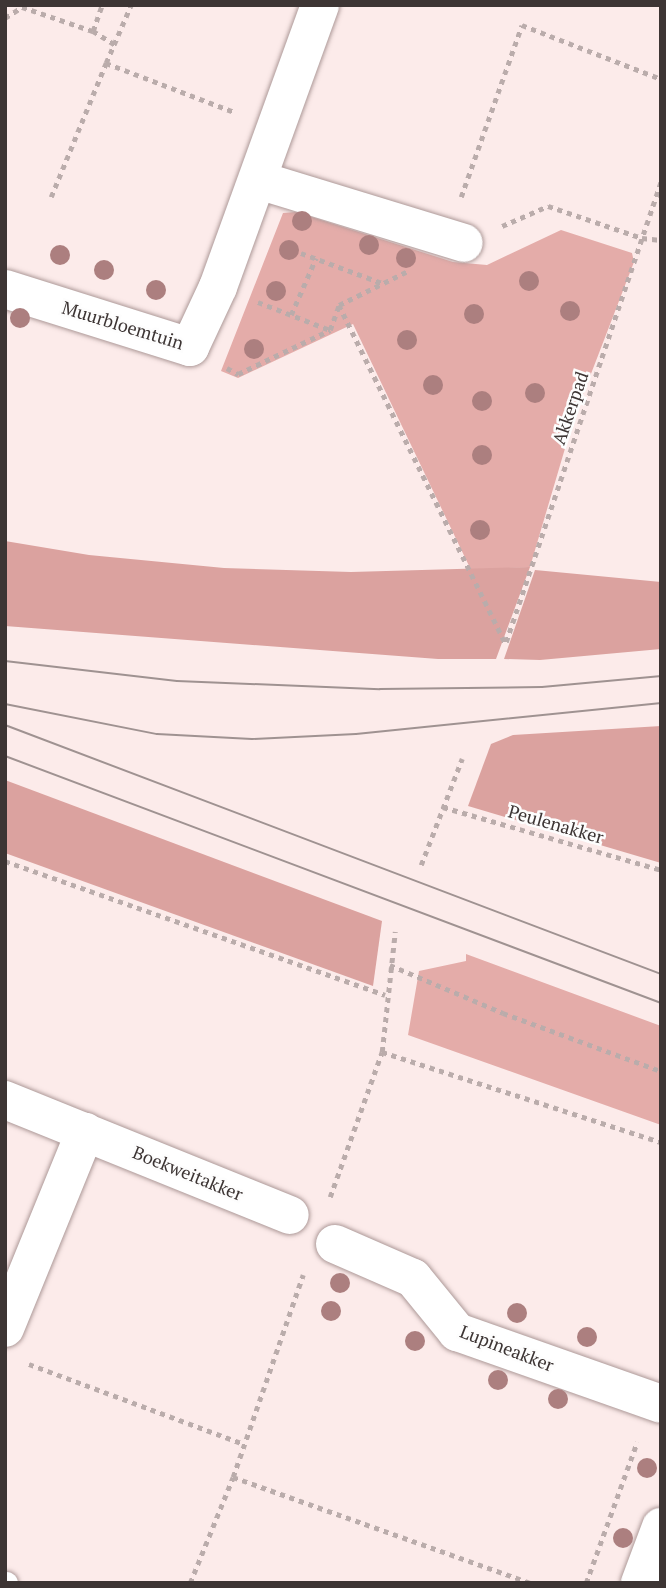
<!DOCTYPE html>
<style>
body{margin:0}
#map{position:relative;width:666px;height:1588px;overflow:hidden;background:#fcebea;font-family:"PT Serif",serif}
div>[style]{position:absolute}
.green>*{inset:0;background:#e4aca9}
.forest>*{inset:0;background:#dba29f}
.path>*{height:4.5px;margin-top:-2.25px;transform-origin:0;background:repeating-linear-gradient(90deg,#baacab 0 5px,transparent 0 10px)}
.roads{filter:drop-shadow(0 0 2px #ad9998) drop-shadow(0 0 2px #ad9998)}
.lane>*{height:23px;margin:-11.5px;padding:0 11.5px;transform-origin:11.5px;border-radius:11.5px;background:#fff}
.street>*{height:38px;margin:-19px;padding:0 19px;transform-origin:19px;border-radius:19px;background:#fff}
.tram>*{height:2px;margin:-1px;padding:0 1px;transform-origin:1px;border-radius:1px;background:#9f9291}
.trees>*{width:20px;height:20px;margin:-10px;border-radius:50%;background:#ac7f7f}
span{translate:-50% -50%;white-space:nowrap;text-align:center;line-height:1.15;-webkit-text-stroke:5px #fdfdfd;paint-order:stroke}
.street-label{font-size:18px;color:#3d3534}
.frame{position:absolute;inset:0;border:7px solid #3d3534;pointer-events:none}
</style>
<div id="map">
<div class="green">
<div style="clip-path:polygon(296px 212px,453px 262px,487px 265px,561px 230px,632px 253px,634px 262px,574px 418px,530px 567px,471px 570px,353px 324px,238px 378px,221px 371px,283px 213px)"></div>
<div style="clip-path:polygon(466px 954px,661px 1026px,661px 1125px,408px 1035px,419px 971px,466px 961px)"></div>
</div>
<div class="forest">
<div style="clip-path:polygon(5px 541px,89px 555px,224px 568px,351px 572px,530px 567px,496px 659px,438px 659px,5px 626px)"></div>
<div style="clip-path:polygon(535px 570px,661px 582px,661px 649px,540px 660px,504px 659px)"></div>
<div style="clip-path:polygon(661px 726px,661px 863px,468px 806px,491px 744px,513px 735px)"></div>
<div style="clip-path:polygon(5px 780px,382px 921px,373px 986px,5px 853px)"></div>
</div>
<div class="path">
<div style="left:5px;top:18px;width:20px;rotate:-33deg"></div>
<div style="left:22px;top:7px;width:75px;rotate:18.7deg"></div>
<div style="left:93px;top:31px;width:26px;rotate:32deg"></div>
<div style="left:93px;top:31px;width:28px;rotate:-71deg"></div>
<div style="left:106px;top:63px;width:63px;rotate:-66.7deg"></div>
<div style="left:51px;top:197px;width:145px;rotate:-67.7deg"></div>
<div style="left:106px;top:63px;width:137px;rotate:20.9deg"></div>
<div style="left:461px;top:197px;width:182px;rotate:-70.5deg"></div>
<div style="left:522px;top:25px;width:149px;rotate:21.2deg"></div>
<div style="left:502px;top:226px;width:50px;rotate:-23.5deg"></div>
<div style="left:548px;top:206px;width:99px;rotate:18.8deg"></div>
<div style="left:642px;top:238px;width:19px;rotate:6deg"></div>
<div style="left:301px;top:253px;width:86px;rotate:20.3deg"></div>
<div style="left:258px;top:302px;width:77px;rotate:21.3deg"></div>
<div style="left:339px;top:305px;width:376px;rotate:63.8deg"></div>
<div style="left:291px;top:315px;width:62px;rotate:-66.3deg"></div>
<div style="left:227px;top:368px;width:13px;rotate:29deg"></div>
<div style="left:238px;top:374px;width:102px;rotate:-25.6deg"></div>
<div style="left:330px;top:330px;width:27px;rotate:-70deg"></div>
<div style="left:339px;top:305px;width:75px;rotate:-26.2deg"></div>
<div style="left:506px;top:642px;width:485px;rotate:-71.4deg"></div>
<div style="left:443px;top:807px;width:227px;rotate:16.1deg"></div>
<div style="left:5px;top:861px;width:403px;rotate:19.4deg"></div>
<div style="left:421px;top:865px;width:114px;rotate:-68.9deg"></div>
<div style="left:390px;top:965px;width:123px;rotate:23deg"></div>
<div style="left:503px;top:1013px;width:168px;rotate:20.2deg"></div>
<div style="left:382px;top:1052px;width:293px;rotate:17.9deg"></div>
<div style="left:330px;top:1197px;width:154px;rotate:-70.3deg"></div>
<div style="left:382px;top:1052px;width:121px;rotate:-83.8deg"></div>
<div style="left:29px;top:1364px;width:229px;rotate:20.4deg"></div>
<div style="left:233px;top:1477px;width:316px;rotate:19.6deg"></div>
<div style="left:190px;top:1583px;width:114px;rotate:-67.9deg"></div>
<div style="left:233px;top:1477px;width:214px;rotate:-70.9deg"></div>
<div style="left:586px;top:1583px;width:150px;rotate:-70.1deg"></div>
</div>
<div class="roads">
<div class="lane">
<div style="left:5px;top:1583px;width:1px"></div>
</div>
<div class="street">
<div style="left:258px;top:180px;width:215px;rotate:17deg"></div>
<div style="left:5px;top:289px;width:194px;rotate:17.4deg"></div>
<div style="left:190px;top:347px;width:66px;rotate:-65deg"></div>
<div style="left:218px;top:287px;width:300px;rotate:-70.1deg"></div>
<div style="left:5px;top:1100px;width:307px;rotate:22deg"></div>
<div style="left:335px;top:1244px;width:85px;rotate:23.6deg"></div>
<div style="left:413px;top:1278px;width:70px;rotate:50.8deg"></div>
<div style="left:457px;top:1332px;width:216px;rotate:19.4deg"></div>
<div style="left:5px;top:1328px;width:212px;rotate:-67.8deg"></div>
<div style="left:640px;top:1583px;width:60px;rotate:-69.4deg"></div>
</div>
</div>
<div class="tram">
<div style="left:5px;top:661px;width:173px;rotate:6.6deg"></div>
<div style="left:177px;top:681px;width:203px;rotate:2.3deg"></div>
<div style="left:380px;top:689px;width:162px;rotate:-0.7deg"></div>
<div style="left:542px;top:687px;width:120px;rotate:-5.3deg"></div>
<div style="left:5px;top:704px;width:155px;rotate:11.2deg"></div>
<div style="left:157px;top:734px;width:95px;rotate:3deg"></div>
<div style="left:252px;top:739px;width:104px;rotate:-2.8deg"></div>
<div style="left:356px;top:734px;width:307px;rotate:-5.8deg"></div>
<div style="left:5px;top:725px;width:702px;rotate:20.79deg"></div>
<div style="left:5px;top:756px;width:701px;rotate:20.63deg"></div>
</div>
<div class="trees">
<div style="left:302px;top:221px"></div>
<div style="left:369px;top:245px"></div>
<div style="left:289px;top:250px"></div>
<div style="left:60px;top:255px"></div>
<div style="left:406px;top:258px"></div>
<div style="left:104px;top:270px"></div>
<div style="left:529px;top:281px"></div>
<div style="left:156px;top:290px"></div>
<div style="left:276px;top:291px"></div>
<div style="left:570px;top:311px"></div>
<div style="left:474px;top:314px"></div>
<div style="left:20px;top:318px"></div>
<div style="left:407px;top:340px"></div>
<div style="left:254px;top:349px"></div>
<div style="left:433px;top:385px"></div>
<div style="left:535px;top:393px"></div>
<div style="left:482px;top:401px"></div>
<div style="left:482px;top:455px"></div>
<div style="left:480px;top:530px"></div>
<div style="left:340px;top:1283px"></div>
<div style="left:331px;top:1311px"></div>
<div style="left:517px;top:1313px"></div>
<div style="left:587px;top:1337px"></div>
<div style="left:415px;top:1341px"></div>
<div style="left:498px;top:1380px"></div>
<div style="left:558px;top:1399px"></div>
<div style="left:647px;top:1468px"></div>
<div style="left:623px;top:1538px"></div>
</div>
<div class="street-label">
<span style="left:123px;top:325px;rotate:17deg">Muurbloemtuin</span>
<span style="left:570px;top:408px;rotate:-71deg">Akkerpad</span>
<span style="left:556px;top:824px;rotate:16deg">Peulenakker</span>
<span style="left:188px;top:1173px;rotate:22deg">Boekweitakker</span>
<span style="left:507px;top:1348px;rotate:21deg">Lupineakker</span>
</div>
<div class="frame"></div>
</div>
